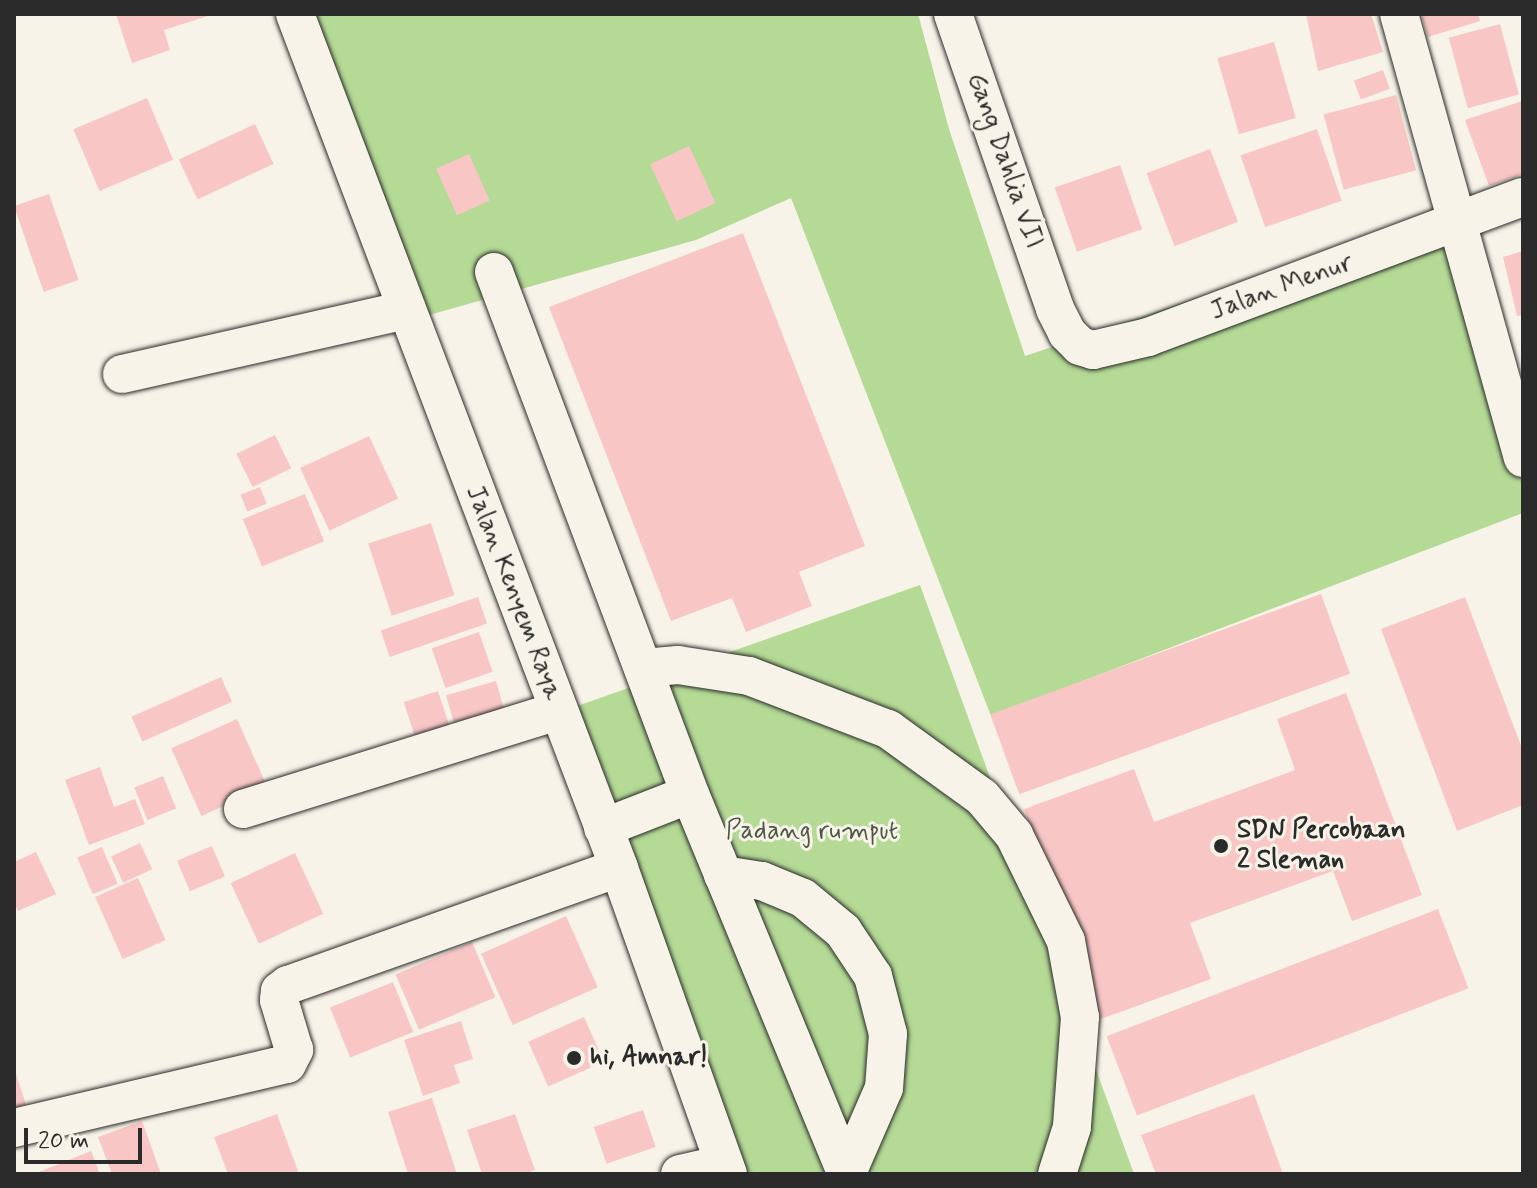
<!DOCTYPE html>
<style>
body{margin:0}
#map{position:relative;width:1537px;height:1188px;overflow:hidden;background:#f7f3e8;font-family:Mynerve,sans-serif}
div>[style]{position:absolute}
.green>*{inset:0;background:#b4da95}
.building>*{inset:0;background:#f8c7c5;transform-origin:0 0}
.roads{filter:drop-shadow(0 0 2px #2b2b2b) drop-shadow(0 0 2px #2b2b2b)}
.minor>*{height:38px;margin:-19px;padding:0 19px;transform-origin:19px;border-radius:19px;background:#f7f3e8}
.dots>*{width:22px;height:22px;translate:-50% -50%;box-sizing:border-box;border:4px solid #f7f3e8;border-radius:50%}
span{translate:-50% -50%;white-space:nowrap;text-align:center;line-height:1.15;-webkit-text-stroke:6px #f7f3e8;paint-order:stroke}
.street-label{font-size:26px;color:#2b2b2b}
.poi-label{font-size:26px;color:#2b2b2b;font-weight:700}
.left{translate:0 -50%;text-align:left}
.park-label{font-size:26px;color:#4d5746}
.frame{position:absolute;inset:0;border:16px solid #2b2b2b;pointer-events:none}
.scale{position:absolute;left:24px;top:1128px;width:118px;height:36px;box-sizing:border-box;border:4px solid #2b2b2b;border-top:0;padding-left:10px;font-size:24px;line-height:28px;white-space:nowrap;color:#2b2b2b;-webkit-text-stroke:6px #f7f3e8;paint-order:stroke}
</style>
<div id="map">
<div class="green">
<div style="clip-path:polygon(306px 14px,918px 14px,949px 129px,1025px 356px,1455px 211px,1523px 482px,1523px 513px,991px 716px,791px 198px,696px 240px,422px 317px)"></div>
<div style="clip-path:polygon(920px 585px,1134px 1174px,743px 1174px,566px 710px)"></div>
</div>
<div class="building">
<div style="clip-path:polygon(116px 14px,211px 14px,211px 15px,164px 30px,170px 50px,132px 63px)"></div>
<div style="clip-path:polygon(1306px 14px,1371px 14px,1383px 52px,1318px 71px)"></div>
<div style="clip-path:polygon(1421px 14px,1478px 14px,1480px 21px,1428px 37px)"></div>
<div style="left:1500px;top:24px;width:73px;height:53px;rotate:75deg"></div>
<div style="left:1274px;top:42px;width:79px;height:59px;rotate:74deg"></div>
<div style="left:1383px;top:70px;width:20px;height:31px;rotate:70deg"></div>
<div style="left:1396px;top:95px;width:78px;height:75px;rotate:75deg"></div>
<div style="left:147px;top:98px;width:67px;height:80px;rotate:67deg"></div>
<div style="clip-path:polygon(1522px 101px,1523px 174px,1489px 186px,1465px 120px)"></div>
<div style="left:255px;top:124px;width:44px;height:84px;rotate:65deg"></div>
<div style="left:1317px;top:129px;width:76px;height:81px;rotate:71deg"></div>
<div style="left:689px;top:146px;width:63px;height:43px;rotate:65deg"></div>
<div style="left:1210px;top:149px;width:78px;height:68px;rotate:69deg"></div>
<div style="left:469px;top:154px;width:51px;height:36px;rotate:66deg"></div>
<div style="left:1120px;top:165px;width:68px;height:69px;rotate:71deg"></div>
<div style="left:49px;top:194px;width:91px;height:37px;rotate:71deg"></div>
<div style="clip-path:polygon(743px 233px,865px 546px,799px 572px,812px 606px,746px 632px,732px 598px,671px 621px,549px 307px)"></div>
<div style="clip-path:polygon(1523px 251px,1523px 315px,1517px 316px,1503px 257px)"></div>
<div style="left:275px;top:435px;width:37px;height:43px;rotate:64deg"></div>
<div style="left:369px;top:436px;width:69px;height:76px;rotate:65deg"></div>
<div style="left:260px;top:487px;width:18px;height:21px;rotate:68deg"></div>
<div style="left:305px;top:494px;width:51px;height:67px;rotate:68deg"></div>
<div style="left:431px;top:523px;width:76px;height:66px;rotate:72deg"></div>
<div style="left:1321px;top:594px;width:85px;height:352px;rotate:70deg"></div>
<div style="left:478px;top:597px;width:28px;height:103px;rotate:71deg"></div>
<div style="clip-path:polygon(1465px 597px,1523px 751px,1523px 805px,1457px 831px,1381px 629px)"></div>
<div style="left:479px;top:632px;width:42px;height:50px;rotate:71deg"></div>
<div style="left:221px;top:677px;width:27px;height:98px;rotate:66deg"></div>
<div style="left:496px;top:681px;width:44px;height:52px;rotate:74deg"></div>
<div style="left:438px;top:691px;width:44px;height:36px;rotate:72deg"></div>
<div style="clip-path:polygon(1346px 693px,1422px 895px,1352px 921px,1333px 871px,1190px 923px,1211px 979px,1101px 1019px,1024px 809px,1134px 769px,1154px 822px,1295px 770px,1277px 719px)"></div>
<div style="left:237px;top:719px;width:74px;height:72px;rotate:66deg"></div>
<div style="clip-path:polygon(100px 767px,114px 807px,135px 799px,145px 824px,89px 845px,65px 780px)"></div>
<div style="left:163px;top:776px;width:35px;height:31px;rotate:68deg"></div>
<div style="left:140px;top:843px;width:29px;height:32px;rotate:65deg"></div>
<div style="left:212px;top:846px;width:33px;height:38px;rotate:67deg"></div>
<div style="left:102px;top:847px;width:40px;height:27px;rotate:67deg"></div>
<div style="clip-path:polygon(36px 852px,56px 894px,18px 911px,14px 903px,14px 862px)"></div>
<div style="left:295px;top:853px;width:67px;height:71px;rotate:65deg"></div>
<div style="left:138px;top:878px;width:68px;height:47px;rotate:66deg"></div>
<div style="left:1438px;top:909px;width:85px;height:355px;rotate:69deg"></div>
<div style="left:566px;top:916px;width:78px;height:93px;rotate:66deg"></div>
<div style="left:472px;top:942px;width:60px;height:83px;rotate:67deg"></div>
<div style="left:393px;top:982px;width:54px;height:68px;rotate:68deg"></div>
<div style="left:584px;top:1017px;width:49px;height:61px;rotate:66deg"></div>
<div style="clip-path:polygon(461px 1021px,473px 1059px,454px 1065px,460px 1083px,423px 1096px,404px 1040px)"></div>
<div style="clip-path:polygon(14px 1067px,26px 1105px,14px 1108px)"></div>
<div style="clip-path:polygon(1254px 1094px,1283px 1174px,1156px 1174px,1141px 1135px)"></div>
<div style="clip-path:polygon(432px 1098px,457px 1174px,408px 1174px,388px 1112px)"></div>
<div style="left:643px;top:1110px;width:39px;height:52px;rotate:71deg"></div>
<div style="clip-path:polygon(277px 1114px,299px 1174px,228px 1174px,214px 1137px)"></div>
<div style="clip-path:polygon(515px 1114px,535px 1170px,523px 1174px,482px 1174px,467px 1130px)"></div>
<div style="clip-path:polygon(142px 1121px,161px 1174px,112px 1174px,98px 1137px)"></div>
<div style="clip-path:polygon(91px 1151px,100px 1174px,34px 1174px)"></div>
</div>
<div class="roads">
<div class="minor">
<div style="left:295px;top:14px;width:913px;rotate:69.22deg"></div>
<div style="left:619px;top:868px;width:325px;rotate:70.4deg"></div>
<div style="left:953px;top:14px;width:312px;rotate:70.9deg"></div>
<div style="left:1055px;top:309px;width:27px;rotate:63deg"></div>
<div style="left:1067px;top:333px;width:18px;rotate:45deg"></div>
<div style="left:1080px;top:346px;width:14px;rotate:17deg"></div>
<div style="left:1093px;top:350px;width:57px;rotate:-13.3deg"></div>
<div style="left:1148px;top:337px;width:400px;rotate:-20.5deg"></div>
<div style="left:1399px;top:14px;width:461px;rotate:74.4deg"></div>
<div style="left:494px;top:272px;width:558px;rotate:69.42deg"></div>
<div style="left:690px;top:794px;width:411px;rotate:67.6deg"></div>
<div style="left:122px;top:374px;width:292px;rotate:-12.7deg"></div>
<div style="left:643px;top:668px;width:35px;rotate:-5deg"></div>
<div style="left:678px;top:665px;width:72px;rotate:8.8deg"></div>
<div style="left:749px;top:676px;width:149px;rotate:20.9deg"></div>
<div style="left:888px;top:729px;width:116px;rotate:35.9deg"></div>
<div style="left:982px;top:797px;width:50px;rotate:49.9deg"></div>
<div style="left:1014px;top:835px;width:118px;rotate:63.9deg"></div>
<div style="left:1066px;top:941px;width:77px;rotate:79.6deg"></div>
<div style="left:1080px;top:1017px;width:110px;rotate:94.2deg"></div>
<div style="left:1072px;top:1127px;width:49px;rotate:107.7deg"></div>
<div style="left:243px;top:809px;width:330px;rotate:-17.3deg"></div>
<div style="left:603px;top:828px;width:93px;rotate:-21.3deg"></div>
<div style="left:723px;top:875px;width:39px;rotate:9deg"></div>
<div style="left:762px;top:881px;width:44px;rotate:22.5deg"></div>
<div style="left:803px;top:898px;width:52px;rotate:39.5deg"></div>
<div style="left:843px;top:931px;width:54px;rotate:56.3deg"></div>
<div style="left:873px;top:976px;width:60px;rotate:75.5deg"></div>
<div style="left:888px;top:1034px;width:54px;rotate:94.2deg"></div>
<div style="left:884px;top:1088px;width:93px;rotate:113.5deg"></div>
<div style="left:14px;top:1128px;width:280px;rotate:-13.2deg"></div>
<div style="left:287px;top:1064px;width:16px;rotate:-63deg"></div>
<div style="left:294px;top:1050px;width:52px;rotate:-106.7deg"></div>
<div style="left:279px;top:1000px;width:9px;rotate:-84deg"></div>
<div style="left:280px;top:991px;width:10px;rotate:-37deg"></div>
<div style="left:288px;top:985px;width:351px;rotate:-19.5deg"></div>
<div style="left:680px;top:1174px;width:45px;rotate:-12.8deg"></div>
</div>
</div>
<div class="dots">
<div style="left:1221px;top:846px;background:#2b2b2b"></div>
<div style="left:574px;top:1058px;background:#2b2b2b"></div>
</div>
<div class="street-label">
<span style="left:1004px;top:161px;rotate:71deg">Gang Dahlia VII</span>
<span style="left:1282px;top:288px;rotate:-20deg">Jalan Menur</span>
<span style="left:513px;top:593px;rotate:69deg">Jalan Kenyem Raya</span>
</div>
<div class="poi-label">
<span class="left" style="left:1237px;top:846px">SDN Percobaan<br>2 Sleman</span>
<span class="left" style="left:590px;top:1058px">hi, Amnar!</span>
</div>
<div class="park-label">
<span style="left:812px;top:832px">Padang rumput</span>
</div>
<div class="frame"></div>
<div class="scale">20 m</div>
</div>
